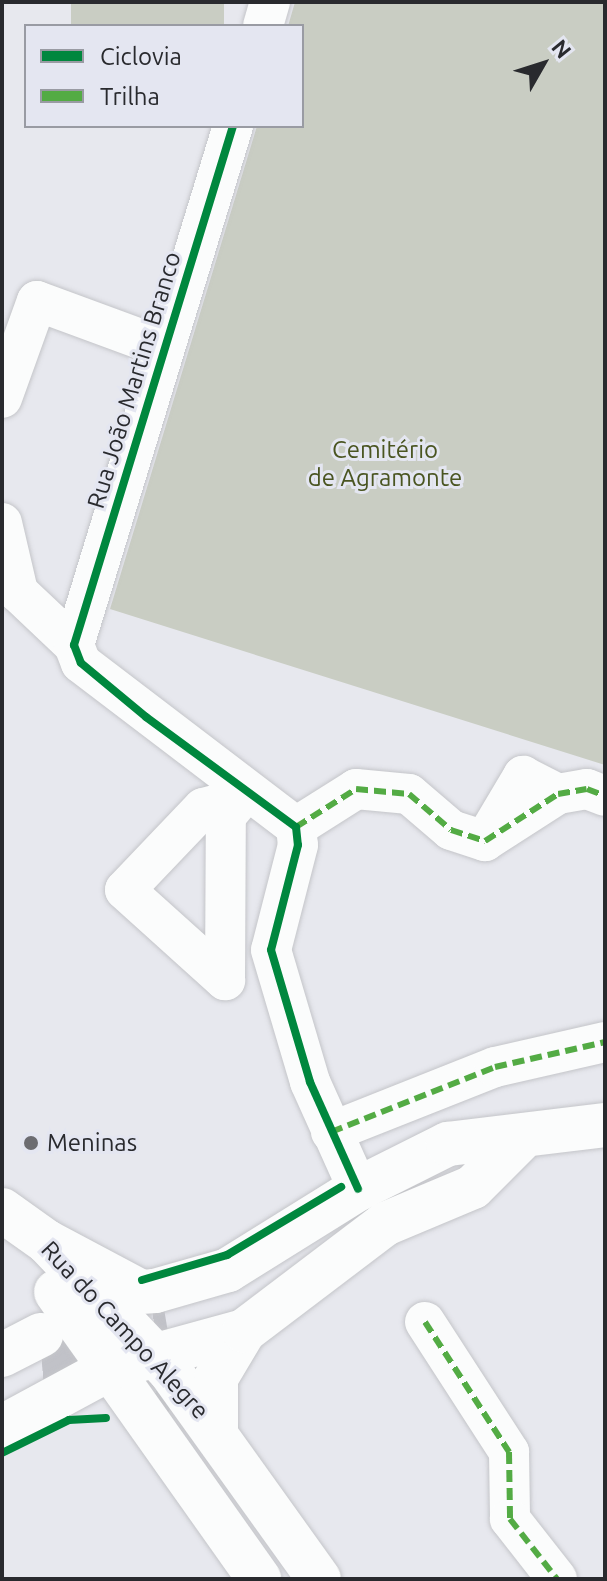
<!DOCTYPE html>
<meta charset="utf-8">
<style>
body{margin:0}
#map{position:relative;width:607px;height:1581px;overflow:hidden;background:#e7e8ee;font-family:Ubuntu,sans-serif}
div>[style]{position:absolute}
.green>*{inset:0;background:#c9cdc3;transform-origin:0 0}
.major-tunnel>*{height:44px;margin-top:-22px;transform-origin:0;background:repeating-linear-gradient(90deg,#c1c2c8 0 44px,transparent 0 66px)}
.roads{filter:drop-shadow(0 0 2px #c4c5c9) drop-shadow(0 0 2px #c4c5c9)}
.minor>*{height:40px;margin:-20px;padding:0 20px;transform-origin:20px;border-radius:20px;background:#fbfcfc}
.major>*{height:44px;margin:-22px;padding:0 22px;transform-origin:22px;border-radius:22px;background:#fbfcfc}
.quiet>*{height:6px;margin-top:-3px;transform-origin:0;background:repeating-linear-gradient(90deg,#53ab44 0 12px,transparent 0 18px)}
.cycleway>*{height:8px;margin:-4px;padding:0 4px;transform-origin:4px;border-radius:4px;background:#00873e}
.dots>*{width:22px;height:22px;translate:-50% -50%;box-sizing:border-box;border:4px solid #e4e6f1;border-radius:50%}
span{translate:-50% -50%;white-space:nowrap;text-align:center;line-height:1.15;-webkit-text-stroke:6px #e4e6f1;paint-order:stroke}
.street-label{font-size:24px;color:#292a2e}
.park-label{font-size:24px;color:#4a5521}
.poi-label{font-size:24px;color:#292a2e}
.left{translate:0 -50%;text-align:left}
.frame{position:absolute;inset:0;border:4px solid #292a2e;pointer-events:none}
.legend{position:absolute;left:24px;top:24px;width:280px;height:104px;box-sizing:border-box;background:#e4e6f1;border:2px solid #999ba3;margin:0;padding:10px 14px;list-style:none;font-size:24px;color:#292a2e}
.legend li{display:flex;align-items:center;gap:16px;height:40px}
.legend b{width:40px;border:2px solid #999ba3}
.north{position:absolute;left:503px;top:24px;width:80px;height:80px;-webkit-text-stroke:6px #e4e6f1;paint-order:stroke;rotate:51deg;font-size:22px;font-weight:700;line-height:32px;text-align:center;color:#292a2e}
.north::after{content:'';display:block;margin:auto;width:28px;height:36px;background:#292a2e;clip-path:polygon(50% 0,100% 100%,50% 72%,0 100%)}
</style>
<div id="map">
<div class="green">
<div style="left:71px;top:2px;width:153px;height:24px"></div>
<div style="clip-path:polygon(295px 2px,605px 2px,605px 765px,110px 609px,257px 126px,302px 126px,302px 26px,288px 26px)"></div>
</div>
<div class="major-tunnel">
<div style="left:88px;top:1327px;width:78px;rotate:-9.6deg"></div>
<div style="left:42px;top:1364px;width:56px;rotate:-4.1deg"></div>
<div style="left:98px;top:1360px;width:87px;rotate:33.3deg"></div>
</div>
<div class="roads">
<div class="minor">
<div style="left:263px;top:26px;width:25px;rotate:-74deg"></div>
<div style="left:2px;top:398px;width:103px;rotate:-70.2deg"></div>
<div style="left:37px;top:301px;width:136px;rotate:20.2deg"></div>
<div style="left:2px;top:523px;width:71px;rotate:76.9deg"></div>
<div style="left:18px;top:592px;width:77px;rotate:43.4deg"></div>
<div style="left:74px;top:645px;width:19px;rotate:69deg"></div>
<div style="left:81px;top:663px;width:270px;rotate:37.3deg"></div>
<div style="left:296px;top:827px;width:18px;rotate:84deg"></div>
<div style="left:298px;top:845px;width:108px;rotate:104.4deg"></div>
<div style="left:271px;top:950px;width:138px;rotate:73.5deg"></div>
<div style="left:310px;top:1082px;width:117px;rotate:65.8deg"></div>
<div style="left:74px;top:645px;width:543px;rotate:-72.97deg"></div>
<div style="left:237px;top:799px;width:35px;rotate:165deg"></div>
<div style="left:203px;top:808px;width:113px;rotate:133.6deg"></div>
<div style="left:125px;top:890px;width:135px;rotate:42deg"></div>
<div style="left:225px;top:980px;width:164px;rotate:-89.7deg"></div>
<div style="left:226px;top:816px;width:30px;rotate:-50deg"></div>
<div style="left:296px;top:827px;width:71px;rotate:-32.3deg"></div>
<div style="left:356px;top:789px;width:53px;rotate:5.4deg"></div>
<div style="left:409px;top:794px;width:55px;rotate:40.6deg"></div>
<div style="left:451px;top:830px;width:36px;rotate:18deg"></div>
<div style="left:485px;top:841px;width:87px;rotate:-32.8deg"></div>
<div style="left:558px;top:794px;width:29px;rotate:-10deg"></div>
<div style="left:587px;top:789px;width:19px;rotate:21deg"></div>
<div style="left:488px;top:835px;width:69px;rotate:-59.3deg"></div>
<div style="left:523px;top:776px;width:39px;rotate:27deg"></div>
<div style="left:331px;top:1132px;width:176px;rotate:-21.6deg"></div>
<div style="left:495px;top:1067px;width:113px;rotate:-12.8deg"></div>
<div style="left:425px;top:1322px;width:155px;rotate:57.1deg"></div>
<div style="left:509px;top:1452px;width:67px;rotate:89.1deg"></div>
<div style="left:510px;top:1519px;width:76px;rotate:51.9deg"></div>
</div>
<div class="major">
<div style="left:2px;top:1210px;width:55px;rotate:35.4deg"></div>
<div style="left:47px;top:1242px;width:178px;rotate:46.4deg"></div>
<div style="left:170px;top:1371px;width:256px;rotate:54.4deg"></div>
<div style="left:47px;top:1242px;width:106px;rotate:28deg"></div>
<div style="left:141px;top:1292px;width:14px;rotate:-4deg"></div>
<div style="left:155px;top:1291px;width:76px;rotate:-16deg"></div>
<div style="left:228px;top:1270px;width:153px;rotate:-31.9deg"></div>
<div style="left:358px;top:1189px;width:101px;rotate:-26.6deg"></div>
<div style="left:448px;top:1144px;width:158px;rotate:-6.9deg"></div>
<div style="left:56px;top:1292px;width:352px;rotate:54.7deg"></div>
<div style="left:2px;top:1355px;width:44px;rotate:-27.1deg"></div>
<div style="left:2px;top:1427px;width:126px;rotate:-28.4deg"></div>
<div style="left:113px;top:1367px;width:136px;rotate:-15.4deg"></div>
<div style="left:216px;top:1430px;width:52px;rotate:-90deg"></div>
<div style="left:216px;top:1378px;width:55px;rotate:-59.2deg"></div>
<div style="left:244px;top:1331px;width:177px;rotate:-37.2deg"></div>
<div style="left:385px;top:1224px;width:95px;rotate:-22.8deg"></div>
<div style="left:473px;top:1187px;width:65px;rotate:-45deg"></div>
</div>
</div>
<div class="quiet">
<div style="left:296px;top:827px;width:71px;rotate:-32.3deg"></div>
<div style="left:356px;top:789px;width:53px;rotate:5.4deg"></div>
<div style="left:409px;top:794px;width:55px;rotate:40.6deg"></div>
<div style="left:451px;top:830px;width:36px;rotate:18deg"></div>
<div style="left:485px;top:841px;width:87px;rotate:-32.8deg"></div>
<div style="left:558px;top:794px;width:29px;rotate:-10deg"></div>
<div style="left:587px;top:789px;width:19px;rotate:21deg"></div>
<div style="left:331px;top:1132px;width:176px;rotate:-21.6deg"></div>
<div style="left:495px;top:1067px;width:113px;rotate:-12.8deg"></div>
<div style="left:425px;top:1322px;width:155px;rotate:57.1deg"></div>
<div style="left:509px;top:1452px;width:67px;rotate:89.1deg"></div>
<div style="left:510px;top:1519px;width:76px;rotate:51.9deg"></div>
</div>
<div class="cycleway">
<div style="left:233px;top:126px;width:543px;rotate:107.03deg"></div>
<div style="left:74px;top:645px;width:19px;rotate:69deg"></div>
<div style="left:81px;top:663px;width:85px;rotate:39.7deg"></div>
<div style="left:146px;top:717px;width:186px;rotate:36.3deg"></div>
<div style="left:296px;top:827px;width:18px;rotate:84deg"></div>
<div style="left:298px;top:845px;width:108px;rotate:104.4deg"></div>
<div style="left:271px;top:950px;width:138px;rotate:73.5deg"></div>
<div style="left:310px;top:1082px;width:117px;rotate:65.8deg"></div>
<div style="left:142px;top:1280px;width:89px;rotate:-16.4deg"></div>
<div style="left:227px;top:1255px;width:133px;rotate:-30.8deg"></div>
<div style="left:2px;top:1453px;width:75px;rotate:-26.2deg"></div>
<div style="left:69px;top:1420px;width:37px;rotate:-3deg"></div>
</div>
<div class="dots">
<div style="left:31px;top:1143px;background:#6c6c71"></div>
</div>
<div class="street-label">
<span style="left:134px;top:380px;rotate:-73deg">Rua João Martins Branco</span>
<span style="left:125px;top:1330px;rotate:47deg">Rua do Campo Alegre</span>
</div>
<div class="park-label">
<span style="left:385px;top:464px">Cemitério<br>de Agramonte</span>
</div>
<div class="poi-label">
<span class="left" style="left:47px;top:1143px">Meninas</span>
</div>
<div class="frame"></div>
<ul class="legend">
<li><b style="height:10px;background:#00873e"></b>Ciclovia</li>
<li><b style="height:10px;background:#53ab44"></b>Trilha</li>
</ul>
<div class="north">N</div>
</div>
